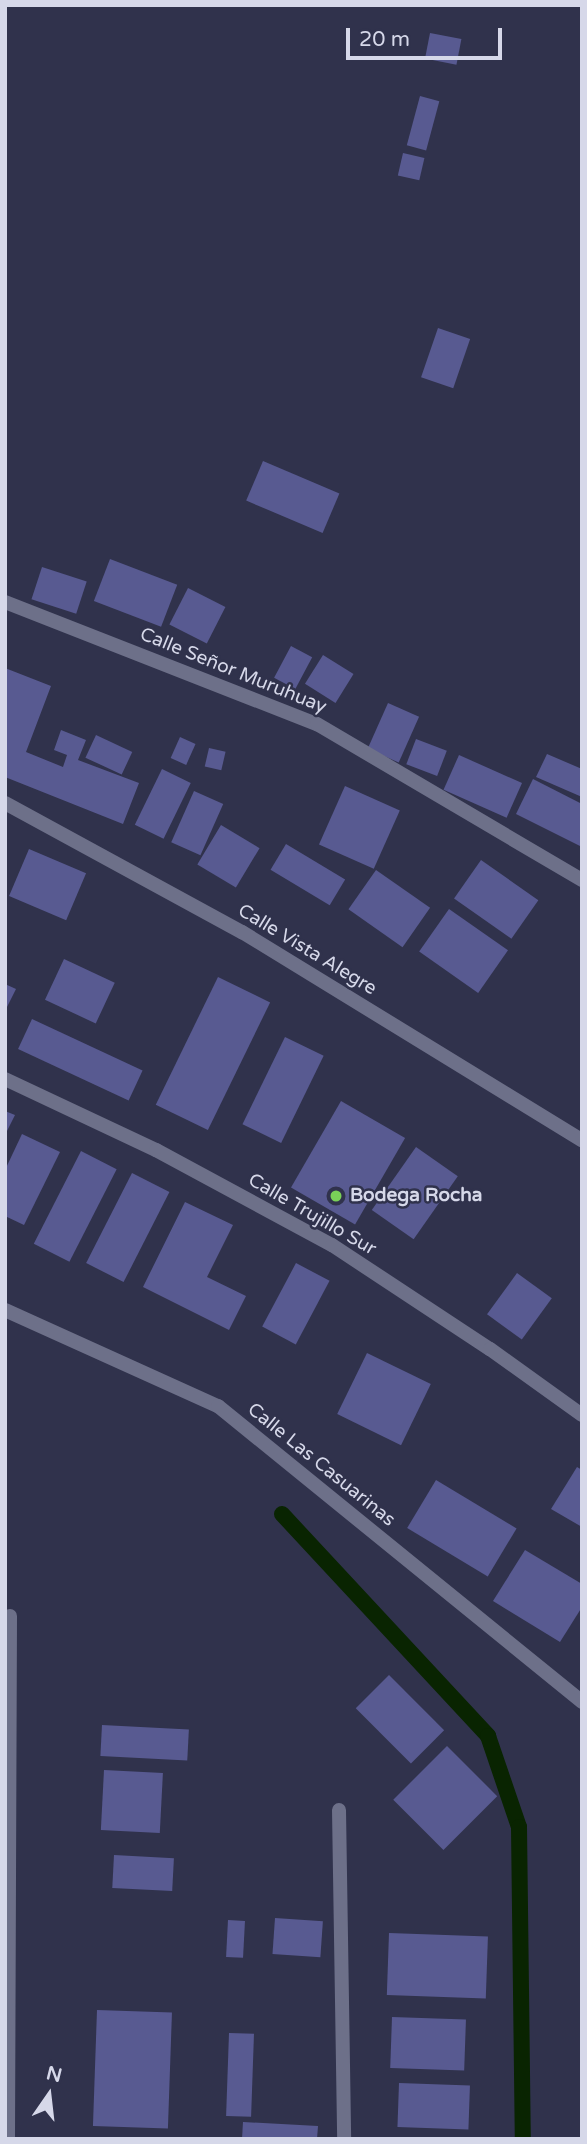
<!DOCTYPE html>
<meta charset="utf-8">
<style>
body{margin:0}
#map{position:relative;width:587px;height:2144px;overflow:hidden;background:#30324c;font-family:"Varela Round",sans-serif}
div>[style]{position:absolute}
.stream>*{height:16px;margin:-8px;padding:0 8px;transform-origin:8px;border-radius:8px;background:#092401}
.building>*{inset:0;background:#585a91;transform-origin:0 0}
.minor>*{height:14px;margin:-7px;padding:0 7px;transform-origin:7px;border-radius:7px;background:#6d7089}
.dots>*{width:19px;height:19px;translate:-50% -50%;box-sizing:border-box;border:4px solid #30324c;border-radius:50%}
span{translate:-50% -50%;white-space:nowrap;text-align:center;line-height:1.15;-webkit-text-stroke:5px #30324c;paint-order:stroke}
.street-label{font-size:19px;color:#d6d8e9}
.poi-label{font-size:19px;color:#d6d8e9;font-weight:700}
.left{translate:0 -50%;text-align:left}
.frame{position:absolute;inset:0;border:7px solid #d6d8e9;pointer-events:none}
.north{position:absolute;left:14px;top:2060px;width:70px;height:70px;-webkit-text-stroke:5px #30324c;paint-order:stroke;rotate:14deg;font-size:19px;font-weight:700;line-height:28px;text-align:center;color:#d6d8e9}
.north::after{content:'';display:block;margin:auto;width:24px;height:32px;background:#d6d8e9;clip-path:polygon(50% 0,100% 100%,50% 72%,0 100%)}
.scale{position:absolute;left:346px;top:28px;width:156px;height:32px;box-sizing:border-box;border:4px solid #d6d8e9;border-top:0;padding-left:9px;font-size:21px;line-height:24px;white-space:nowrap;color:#d6d8e9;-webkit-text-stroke:5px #30324c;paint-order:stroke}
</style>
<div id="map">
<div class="stream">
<div style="left:282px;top:1514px;width:303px;rotate:47.1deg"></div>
<div style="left:488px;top:1736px;width:96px;rotate:71.2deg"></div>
<div style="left:519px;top:1827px;width:312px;rotate:89.3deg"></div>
</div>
<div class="building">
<div style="left:430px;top:33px;width:32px;height:26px;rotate:11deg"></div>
<div style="left:420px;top:96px;width:20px;height:51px;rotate:15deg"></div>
<div style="left:403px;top:153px;width:22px;height:23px;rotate:13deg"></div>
<div style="left:438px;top:328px;width:34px;height:52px;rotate:19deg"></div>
<div style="left:263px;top:461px;width:83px;height:43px;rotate:23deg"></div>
<div style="left:110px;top:559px;width:72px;height:45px;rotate:21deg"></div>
<div style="left:42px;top:567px;width:47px;height:34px;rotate:18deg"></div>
<div style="left:188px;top:588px;width:42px;height:41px;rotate:27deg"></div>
<div style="left:291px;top:646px;width:24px;height:36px;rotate:28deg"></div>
<div style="left:323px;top:655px;width:36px;height:34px;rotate:32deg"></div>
<div style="clip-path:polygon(5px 668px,51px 686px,26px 752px,63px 767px,67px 755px,54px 750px,61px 730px,86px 740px,78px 760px,139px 783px,123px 824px,5px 777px)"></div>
<div style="left:388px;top:703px;width:34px;height:50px;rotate:24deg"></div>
<div style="left:96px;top:735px;width:40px;height:25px;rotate:25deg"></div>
<div style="left:180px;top:737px;width:17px;height:23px;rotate:24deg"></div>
<div style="left:416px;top:739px;width:33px;height:27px;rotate:21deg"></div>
<div style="left:209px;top:748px;width:17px;height:19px;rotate:13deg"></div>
<div style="clip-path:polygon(547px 754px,582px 769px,582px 797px,536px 777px)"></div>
<div style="left:459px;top:755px;width:69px;height:38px;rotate:24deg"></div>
<div style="left:162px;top:769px;width:32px;height:62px;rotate:26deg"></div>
<div style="clip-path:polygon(533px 779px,582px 804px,582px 847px,516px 814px)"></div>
<div style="left:345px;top:786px;width:60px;height:64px;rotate:24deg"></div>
<div style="left:194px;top:791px;width:32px;height:56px;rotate:24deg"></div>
<div style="left:221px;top:825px;width:45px;height:46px;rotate:31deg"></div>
<div style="left:286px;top:844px;width:69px;height:30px;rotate:31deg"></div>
<div style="left:29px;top:849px;width:62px;height:51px;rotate:23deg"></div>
<div style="left:481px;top:860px;width:70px;height:47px;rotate:35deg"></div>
<div style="left:376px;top:870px;width:66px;height:48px;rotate:35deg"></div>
<div style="left:449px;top:909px;width:72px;height:52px;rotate:35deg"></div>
<div style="left:64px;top:959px;width:56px;height:45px;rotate:25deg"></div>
<div style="left:218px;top:977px;width:58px;height:142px;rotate:26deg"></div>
<div style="clip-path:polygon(5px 984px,16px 989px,5px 1011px)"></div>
<div style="left:32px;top:1019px;width:122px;height:33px;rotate:25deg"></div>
<div style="left:285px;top:1037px;width:43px;height:97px;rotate:26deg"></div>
<div style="left:341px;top:1101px;width:74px;height:100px;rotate:30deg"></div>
<div style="clip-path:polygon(5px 1111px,15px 1115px,5px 1135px)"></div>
<div style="clip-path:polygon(22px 1134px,60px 1152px,24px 1225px,5px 1216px,5px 1170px)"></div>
<div style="left:416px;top:1147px;width:51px;height:77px;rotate:35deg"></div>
<div style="left:81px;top:1151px;width:40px;height:104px;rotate:27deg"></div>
<div style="left:132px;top:1173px;width:42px;height:101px;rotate:27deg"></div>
<div style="clip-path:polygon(185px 1202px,233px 1225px,207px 1277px,246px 1296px,229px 1330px,143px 1287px)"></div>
<div style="left:296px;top:1263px;width:38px;height:72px;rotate:28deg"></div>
<div style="left:517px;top:1273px;width:43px;height:51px;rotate:36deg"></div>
<div style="left:367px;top:1353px;width:71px;height:68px;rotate:26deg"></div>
<div style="clip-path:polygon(577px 1467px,582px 1470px,582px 1527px,551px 1509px)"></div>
<div style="left:436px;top:1480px;width:94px;height:56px;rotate:31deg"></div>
<div style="clip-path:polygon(525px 1550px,582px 1584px,582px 1607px,560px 1642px,493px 1601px)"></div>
<div style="left:389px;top:1675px;width:78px;height:47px;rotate:45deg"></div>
<div style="left:102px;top:1725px;width:87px;height:31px;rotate:3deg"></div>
<div style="left:447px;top:1746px;width:71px;height:76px;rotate:45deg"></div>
<div style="left:104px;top:1770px;width:59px;height:60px;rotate:3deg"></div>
<div style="left:114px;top:1855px;width:60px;height:33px;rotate:3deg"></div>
<div style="left:275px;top:1918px;width:48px;height:36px;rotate:4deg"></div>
<div style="left:228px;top:1920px;width:17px;height:37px;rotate:3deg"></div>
<div style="left:389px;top:1933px;width:99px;height:62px;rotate:2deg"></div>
<div style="left:97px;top:2010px;width:75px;height:116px;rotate:2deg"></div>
<div style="left:392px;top:2017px;width:74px;height:51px;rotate:2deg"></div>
<div style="left:229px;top:2033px;width:25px;height:83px;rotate:2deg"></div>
<div style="left:399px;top:2083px;width:71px;height:44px;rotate:2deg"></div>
<div style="clip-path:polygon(243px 2122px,318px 2126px,317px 2139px,242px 2139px)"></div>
</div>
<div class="minor">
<div style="left:5px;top:602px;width:335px;rotate:21.4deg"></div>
<div style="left:317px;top:724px;width:308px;rotate:30.5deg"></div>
<div style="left:5px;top:803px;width:270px;rotate:28.6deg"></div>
<div style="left:242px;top:932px;width:399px;rotate:31.5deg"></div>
<div style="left:5px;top:1079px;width:167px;rotate:25.2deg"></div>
<div style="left:156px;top:1150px;width:200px;rotate:28.4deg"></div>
<div style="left:332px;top:1245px;width:189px;rotate:33.4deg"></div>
<div style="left:490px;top:1349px;width:113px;rotate:35.7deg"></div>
<div style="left:5px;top:1310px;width:234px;rotate:24.3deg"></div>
<div style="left:218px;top:1406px;width:469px;rotate:39.1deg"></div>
<div style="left:339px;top:1810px;width:329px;rotate:89.1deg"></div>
<div style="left:8px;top:2139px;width:523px;rotate:-89.78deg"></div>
</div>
<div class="dots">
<div style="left:336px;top:1196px;background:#79d158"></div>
</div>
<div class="street-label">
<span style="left:233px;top:671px;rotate:22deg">Calle Señor Muruhuay</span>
<span style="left:307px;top:950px;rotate:31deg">Calle Vista Alegre</span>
<span style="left:312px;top:1215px;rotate:30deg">Calle Trujillo Sur</span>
<span style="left:321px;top:1465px;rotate:39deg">Calle Las Casuarinas</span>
</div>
<div class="poi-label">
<span class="left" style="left:350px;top:1196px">Bodega Rocha</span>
</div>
<div class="frame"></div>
<div class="north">N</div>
<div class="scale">20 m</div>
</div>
